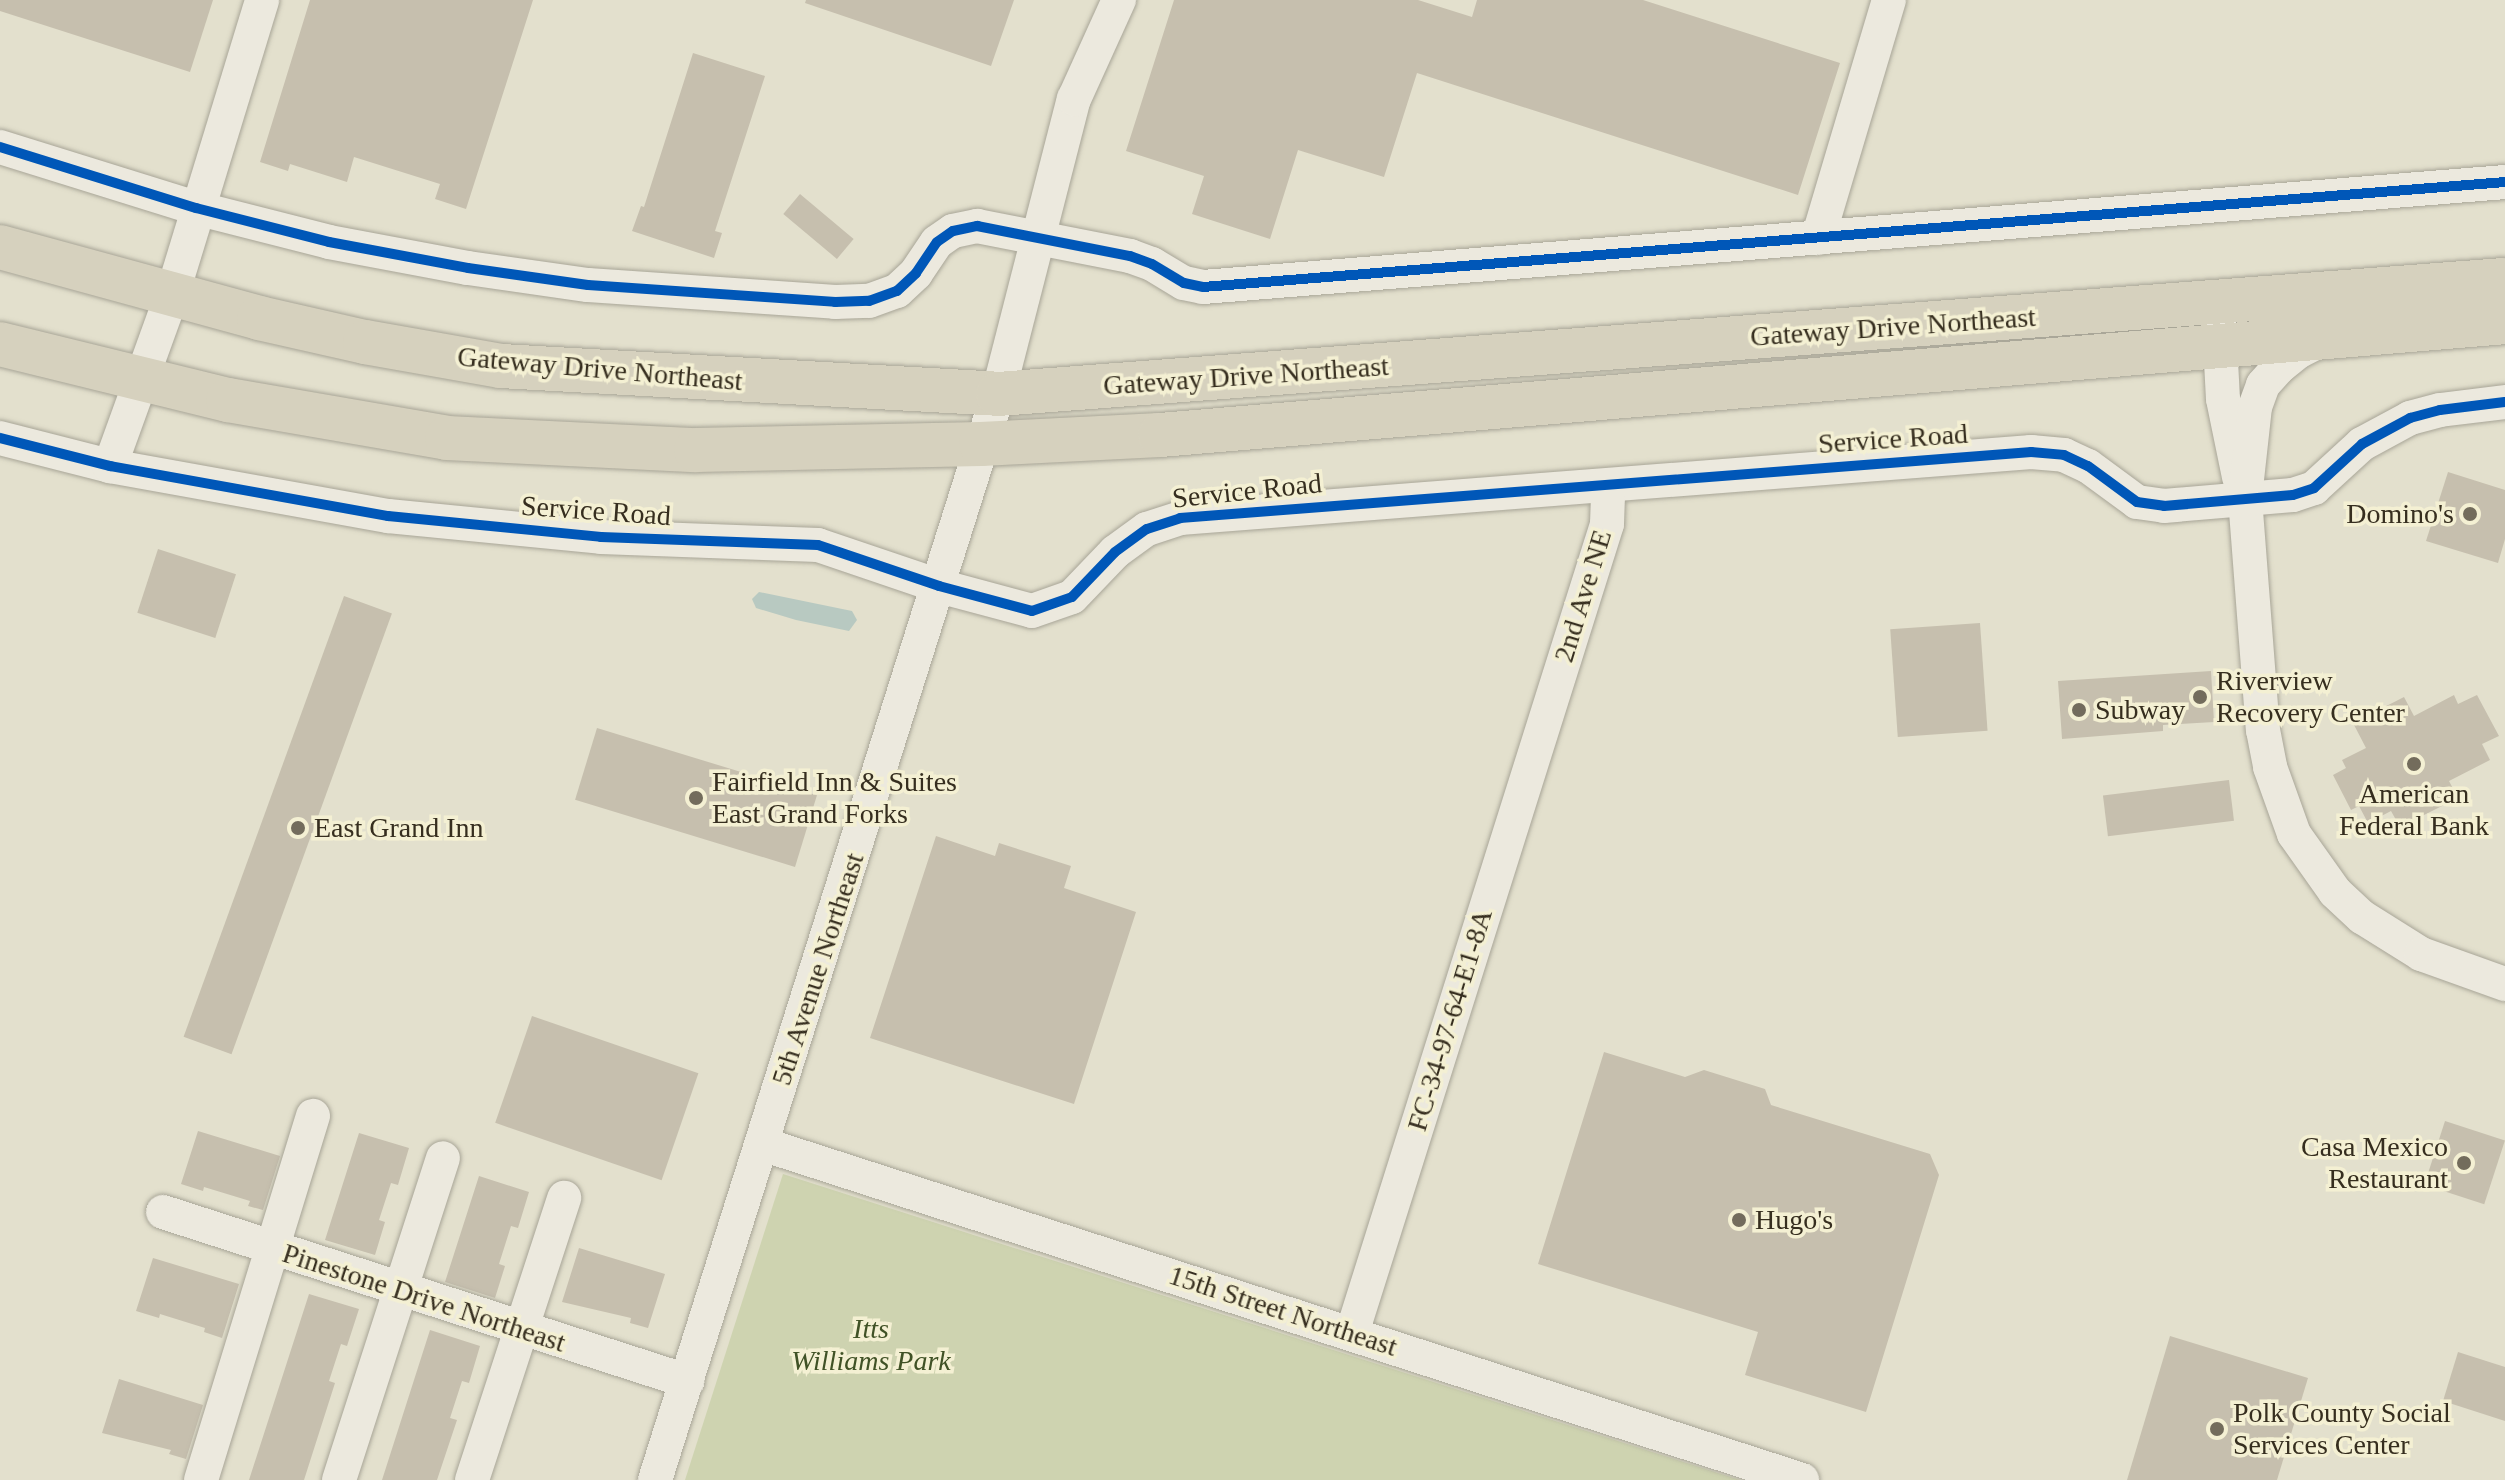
<!DOCTYPE html>
<style>
body{margin:0}
#map{position:relative;width:2505px;height:1480px;overflow:hidden;background:#e3e0cd;font-family:"Times New Roman",serif}
div>[style]{position:absolute}
.green>*{inset:0;background:#ced3b0}
.water>*{inset:0;background:#b8c9c1}
.building>*{inset:0;background:#c6bfae;transform-origin:0 0}
.roads{filter:drop-shadow(0 0 2px #a8a597) drop-shadow(0 0 2px #a8a597)}
.minor>*{height:34px;margin:-17px;padding:0 17px;transform-origin:17px;border-radius:17px;background:#ece9de}
.highway>*{height:44px;margin:-22px;padding:0 22px;transform-origin:22px;border-radius:22px;background:#d6d1be}
.cycleway>*{height:10px;margin:-5px;padding:0 5px;transform-origin:5px;border-radius:5px;background:#0057b8}
.dots>*{width:22px;height:22px;translate:-50% -50%;box-sizing:border-box;border:4px solid #f4f0d3;border-radius:50%}
span{translate:-50% -50%;white-space:nowrap;text-align:center;line-height:1.15;-webkit-text-stroke:7px #f4f0d3;paint-order:stroke}
.street-label{font-size:28px;color:#362e1f}
.poi-label{font-size:28px;color:#362e1f}
.right{translate:-100% -50%;text-align:right}
.left{translate:0 -50%;text-align:left}
.park-label{font-size:28px;color:#405226;font-style:italic}
</style>
<div id="map">
<div class="green">
<div style="clip-path:polygon(783px 1174px,1740px 1480px,685px 1480px)"></div>
</div>
<div class="water">
<div style="clip-path:polygon(759px 592px,852px 611px,857px 620px,849px 631px,796px 620px,756px 608px,752px 599px)"></div>
</div>
<div class="building">
<div style="clip-path:polygon(0 0,213px 0,190px 72px,0 11px)"></div>
<div style="clip-path:polygon(310px 0,533px 0,466px 209px,435px 199px,440px 184px,354px 157px,347px 182px,290px 164px,288px 171px,260px 162px)"></div>
<div style="clip-path:polygon(806px 0,1014px 0,991px 66px,805px 3px)"></div>
<div style="clip-path:polygon(1174px 0,1418px 0,1472px 17px,1477px 0,1643px 0,1840px 63px,1798px 195px,1417px 73px,1384px 177px,1298px 150px,1270px 239px,1192px 214px,1204px 176px,1126px 151px)"></div>
<div style="clip-path:polygon(693px 53px,765px 76px,715px 231px,722px 233px,714px 258px,632px 231px,641px 206px,644px 207px)"></div>
<div style="left:800px;top:194px;width:70px;height:26px;rotate:40deg"></div>
<div style="clip-path:polygon(2448px 472px,2505px 490px,2505px 539px,2498px 563px,2426px 541px)"></div>
<div style="left:158px;top:549px;width:82px;height:67px;rotate:18deg"></div>
<div style="left:344px;top:596px;width:51px;height:469px;rotate:20deg"></div>
<div style="left:1980px;top:623px;width:108px;height:90px;rotate:86deg"></div>
<div style="clip-path:polygon(2211px 671px,2214px 722px,2163px 725px,2163px 731px,2062px 739px,2058px 681px)"></div>
<div style="clip-path:polygon(2454px 695px,2458px 704px,2477px 695px,2499px 736px,2482px 744px,2490px 760px,2449px 781px,2458px 798px,2400px 827px,2391px 811px,2368px 823px,2359px 806px,2351px 810px,2333px 775px,2346px 768px,2342px 760px,2366px 748px,2353px 723px,2404px 697px,2414px 716px)"></div>
<div style="left:597px;top:728px;width:230px;height:75px;rotate:17deg"></div>
<div style="left:2229px;top:780px;width:41px;height:127px;rotate:83deg"></div>
<div style="clip-path:polygon(936px 836px,995px 856px,999px 843px,1071px 866px,1064px 888px,1136px 912px,1074px 1104px,870px 1038px)"></div>
<div style="left:532px;top:1016px;width:176px;height:113px;rotate:19deg"></div>
<div style="clip-path:polygon(1604px 1052px,1685px 1077px,1704px 1070px,1765px 1089px,1771px 1105px,1930px 1154px,1939px 1175px,1866px 1412px,1745px 1375px,1758px 1332px,1538px 1264px)"></div>
<div style="left:2445px;top:1121px;width:63px;height:67px;rotate:18deg"></div>
<div style="clip-path:polygon(198px 1131px,280px 1156px,263px 1210px,248px 1206px,250px 1201px,204px 1187px,203px 1191px,181px 1184px)"></div>
<div style="clip-path:polygon(359px 1133px,409px 1148px,398px 1185px,391px 1183px,379px 1220px,385px 1222px,375px 1255px,325px 1240px)"></div>
<div style="clip-path:polygon(479px 1176px,529px 1192px,518px 1228px,511px 1226px,499px 1264px,505px 1266px,495px 1298px,445px 1282px)"></div>
<div style="clip-path:polygon(579px 1248px,665px 1274px,648px 1328px,630px 1323px,631px 1318px,562px 1302px)"></div>
<div style="clip-path:polygon(153px 1258px,239px 1284px,222px 1338px,204px 1332px,205px 1328px,160px 1314px,159px 1318px,136px 1311px)"></div>
<div style="clip-path:polygon(309px 1294px,359px 1309px,347px 1346px,341px 1344px,329px 1381px,335px 1383px,304px 1480px,249px 1480px)"></div>
<div style="clip-path:polygon(430px 1330px,480px 1346px,469px 1383px,462px 1381px,450px 1418px,457px 1420px,437px 1480px,382px 1480px)"></div>
<div style="clip-path:polygon(2170px 1336px,2308px 1378px,2277px 1480px,2127px 1480px)"></div>
<div style="clip-path:polygon(2458px 1352px,2505px 1367px,2505px 1421px,2443px 1401px)"></div>
<div style="clip-path:polygon(119px 1379px,203px 1405px,186px 1459px,169px 1454px,171px 1450px,102px 1433px)"></div>
</div>
<div class="roads">
<div class="minor">
<div style="left:0;top:147px;width:205px;rotate:17.3deg"></div>
<div style="left:196px;top:208px;width:137px;rotate:14.3deg"></div>
<div style="left:329px;top:242px;width:141px;rotate:10.6deg"></div>
<div style="left:468px;top:268px;width:121px;rotate:8.1deg"></div>
<div style="left:588px;top:285px;width:248px;rotate:3.9deg"></div>
<div style="left:835px;top:302px;width:34px;rotate:-2deg"></div>
<div style="left:869px;top:301px;width:30px;rotate:-20deg"></div>
<div style="left:897px;top:291px;width:26px;rotate:-43deg"></div>
<div style="left:916px;top:273px;width:37px;rotate:-56deg"></div>
<div style="left:937px;top:242px;width:19px;rotate:-35deg"></div>
<div style="left:953px;top:231px;width:25px;rotate:-12deg"></div>
<div style="left:977px;top:226px;width:156px;rotate:11.1deg"></div>
<div style="left:1130px;top:256px;width:23px;rotate:20deg"></div>
<div style="left:1152px;top:264px;width:37px;rotate:31deg"></div>
<div style="left:1184px;top:283px;width:19px;rotate:12deg"></div>
<div style="left:1203px;top:287px;width:1306px;rotate:-4.61deg"></div>
<div style="left:1818px;top:238px;width:248px;rotate:-73.4deg"></div>
<div style="left:2219px;top:323px;width:76px;rotate:87deg"></div>
<div style="left:2223px;top:399px;width:80px;rotate:78.4deg"></div>
<div style="left:2323px;top:339px;width:27px;rotate:153deg"></div>
<div style="left:2299px;top:351px;width:26px;rotate:141deg"></div>
<div style="left:2279px;top:367px;width:24px;rotate:132deg"></div>
<div style="left:2263px;top:385px;width:23px;rotate:110deg"></div>
<div style="left:2255px;top:407px;width:92px;rotate:96.3deg"></div>
<div style="left:2245px;top:498px;width:233px;rotate:85.6deg"></div>
<div style="left:2263px;top:730px;width:38px;rotate:79deg"></div>
<div style="left:2270px;top:767px;width:71px;rotate:70.3deg"></div>
<div style="left:2294px;top:834px;width:71px;rotate:54.7deg"></div>
<div style="left:2335px;top:892px;width:37px;rotate:43deg"></div>
<div style="left:2362px;top:917px;width:70px;rotate:32.1deg"></div>
<div style="left:2421px;top:954px;width:89px;rotate:19.7deg"></div>
<div style="left:0;top:438px;width:114px;rotate:14.3deg"></div>
<div style="left:110px;top:466px;width:282px;rotate:10.2deg"></div>
<div style="left:388px;top:516px;width:214px;rotate:5.6deg"></div>
<div style="left:601px;top:537px;width:217px;rotate:2.1deg"></div>
<div style="left:818px;top:545px;width:128px;rotate:18.7deg"></div>
<div style="left:939px;top:586px;width:96px;rotate:15deg"></div>
<div style="left:1032px;top:611px;width:42px;rotate:-19.3deg"></div>
<div style="left:1072px;top:597px;width:62px;rotate:-46.3deg"></div>
<div style="left:1115px;top:552px;width:39px;rotate:-36deg"></div>
<div style="left:1147px;top:529px;width:35px;rotate:-18deg"></div>
<div style="left:1180px;top:518px;width:854px;rotate:-4.43deg"></div>
<div style="left:2031px;top:452px;width:33px;rotate:5deg"></div>
<div style="left:2064px;top:455px;width:26px;rotate:25deg"></div>
<div style="left:2088px;top:466px;width:61px;rotate:36.3deg"></div>
<div style="left:2137px;top:502px;width:27px;rotate:8deg"></div>
<div style="left:2164px;top:506px;width:129px;rotate:-4.9deg"></div>
<div style="left:2293px;top:495px;width:22px;rotate:-18deg"></div>
<div style="left:2314px;top:488px;width:65px;rotate:-42.5deg"></div>
<div style="left:2362px;top:444px;width:55px;rotate:-28.4deg"></div>
<div style="left:2410px;top:418px;width:31px;rotate:-15deg"></div>
<div style="left:2440px;top:410px;width:65px;rotate:-7deg"></div>
<div style="left:110px;top:466px;width:182px;rotate:-70.1deg"></div>
<div style="left:172px;top:295px;width:308px;rotate:-73deg"></div>
<div style="left:762px;top:1144px;width:1093px;rotate:17.9deg"></div>
<div style="left:163px;top:1212px;width:551px;rotate:17.88deg"></div>
<div style="left:1352px;top:1333px;width:848px;rotate:-72.5deg"></div>
<div style="left:1607px;top:524px;width:28px;rotate:-88deg"></div>
<div style="left:1608px;top:496px;width:11px;rotate:-117deg"></div>
<div style="left:201px;top:1480px;width:381px;rotate:-72.9deg"></div>
<div style="left:339px;top:1480px;width:338px;rotate:-72.1deg"></div>
<div style="left:472px;top:1480px;width:297px;rotate:-71.9deg"></div>
<div style="left:655px;top:1480px;width:1139px;rotate:-72.47deg"></div>
<div style="left:998px;top:394px;width:305px;rotate:-75.6deg"></div>
<div style="left:1074px;top:99px;width:109px;rotate:-65.6deg"></div>
</div>
<div class="highway">
<div style="left:0;top:247px;width:269px;rotate:15.3deg"></div>
<div style="left:259px;top:318px;width:109px;rotate:12.8deg"></div>
<div style="left:365px;top:342px;width:138px;rotate:10deg"></div>
<div style="left:501px;top:366px;width:498px;rotate:3.2deg"></div>
<div style="left:998px;top:394px;width:1511px;rotate:-4.33deg"></div>
<div style="left:0;top:344px;width:235px;rotate:13.8deg"></div>
<div style="left:228px;top:400px;width:222px;rotate:9.8deg"></div>
<div style="left:447px;top:438px;width:249px;rotate:2.8deg"></div>
<div style="left:696px;top:450px;width:285px;rotate:-1.2deg"></div>
<div style="left:981px;top:444px;width:179px;rotate:-2.9deg"></div>
<div style="left:1160px;top:435px;width:1350px;rotate:-4.8deg"></div>
</div>
</div>
<div class="cycleway">
<div style="left:0;top:147px;width:205px;rotate:17.3deg"></div>
<div style="left:196px;top:208px;width:137px;rotate:14.3deg"></div>
<div style="left:329px;top:242px;width:141px;rotate:10.6deg"></div>
<div style="left:468px;top:268px;width:121px;rotate:8.1deg"></div>
<div style="left:588px;top:285px;width:248px;rotate:3.9deg"></div>
<div style="left:835px;top:302px;width:34px;rotate:-2deg"></div>
<div style="left:869px;top:301px;width:30px;rotate:-20deg"></div>
<div style="left:897px;top:291px;width:26px;rotate:-43deg"></div>
<div style="left:916px;top:273px;width:37px;rotate:-56deg"></div>
<div style="left:937px;top:242px;width:19px;rotate:-35deg"></div>
<div style="left:953px;top:231px;width:25px;rotate:-12deg"></div>
<div style="left:977px;top:226px;width:156px;rotate:11.1deg"></div>
<div style="left:1130px;top:256px;width:23px;rotate:20deg"></div>
<div style="left:1152px;top:264px;width:37px;rotate:31deg"></div>
<div style="left:1184px;top:283px;width:19px;rotate:12deg"></div>
<div style="left:1203px;top:287px;width:1306px;rotate:-4.61deg"></div>
<div style="left:0;top:438px;width:114px;rotate:14.3deg"></div>
<div style="left:110px;top:466px;width:282px;rotate:10.2deg"></div>
<div style="left:388px;top:516px;width:214px;rotate:5.6deg"></div>
<div style="left:601px;top:537px;width:217px;rotate:2.1deg"></div>
<div style="left:818px;top:545px;width:128px;rotate:18.7deg"></div>
<div style="left:939px;top:586px;width:96px;rotate:15deg"></div>
<div style="left:1032px;top:611px;width:42px;rotate:-19.3deg"></div>
<div style="left:1072px;top:597px;width:62px;rotate:-46.3deg"></div>
<div style="left:1115px;top:552px;width:39px;rotate:-36deg"></div>
<div style="left:1147px;top:529px;width:35px;rotate:-18deg"></div>
<div style="left:1180px;top:518px;width:854px;rotate:-4.43deg"></div>
<div style="left:2031px;top:452px;width:33px;rotate:5deg"></div>
<div style="left:2064px;top:455px;width:26px;rotate:25deg"></div>
<div style="left:2088px;top:466px;width:61px;rotate:36.3deg"></div>
<div style="left:2137px;top:502px;width:27px;rotate:8deg"></div>
<div style="left:2164px;top:506px;width:129px;rotate:-4.9deg"></div>
<div style="left:2293px;top:495px;width:22px;rotate:-18deg"></div>
<div style="left:2314px;top:488px;width:65px;rotate:-42.5deg"></div>
<div style="left:2362px;top:444px;width:55px;rotate:-28.4deg"></div>
<div style="left:2410px;top:418px;width:31px;rotate:-15deg"></div>
<div style="left:2440px;top:410px;width:65px;rotate:-7deg"></div>
</div>
<div class="dots">
<div style="left:2470px;top:514px;background:#736c5c"></div>
<div style="left:2200px;top:697px;background:#736c5c"></div>
<div style="left:2079px;top:710px;background:#736c5c"></div>
<div style="left:2414px;top:764px;background:#736c5c"></div>
<div style="left:696px;top:798px;background:#736c5c"></div>
<div style="left:298px;top:828px;background:#736c5c"></div>
<div style="left:2464px;top:1163px;background:#736c5c"></div>
<div style="left:1739px;top:1220px;background:#736c5c"></div>
<div style="left:2217px;top:1429px;background:#736c5c"></div>
</div>
<div class="street-label">
<span style="left:1893px;top:327px;rotate:-4deg">Gateway Drive Northeast</span>
<span style="left:600px;top:369px;rotate:5deg">Gateway Drive Northeast</span>
<span style="left:1246px;top:376px;rotate:-4deg">Gateway Drive Northeast</span>
<span style="left:1893px;top:439px;rotate:-4deg">Service Road</span>
<span style="left:1247px;top:491px;rotate:-6deg">Service Road</span>
<span style="left:596px;top:511px;rotate:4deg">Service Road</span>
<span style="left:1583px;top:596px;rotate:-73deg">2nd Ave NE</span>
<span style="left:818px;top:969px;rotate:-72deg">5th Avenue Northeast</span>
<span style="left:1450px;top:1020px;rotate:-73deg">FC-34-97-64-E1-8A</span>
<span style="left:424px;top:1298px;rotate:18deg">Pinestone Drive Northeast</span>
<span style="left:1283px;top:1311px;rotate:18deg">15th Street Northeast</span>
</div>
<div class="poi-label">
<span class="right" style="left:2454px;top:514px">Domino's</span>
<span class="left" style="left:2216px;top:697px">Riverview<br>Recovery Center</span>
<span class="left" style="left:2095px;top:710px">Subway</span>
<span class="left" style="left:712px;top:798px">Fairfield Inn &amp; Suites<br>East Grand Forks</span>
<span style="left:2414px;top:810px">American<br>Federal Bank</span>
<span class="left" style="left:314px;top:828px">East Grand Inn</span>
<span class="right" style="left:2448px;top:1163px">Casa Mexico<br>Restaurant</span>
<span class="left" style="left:1755px;top:1220px">Hugo's</span>
<span class="left" style="left:2233px;top:1429px">Polk County Social<br>Services Center</span>
</div>
<div class="park-label">
<span style="left:871px;top:1345px">Itts<br>Williams Park</span>
</div>
</div>
